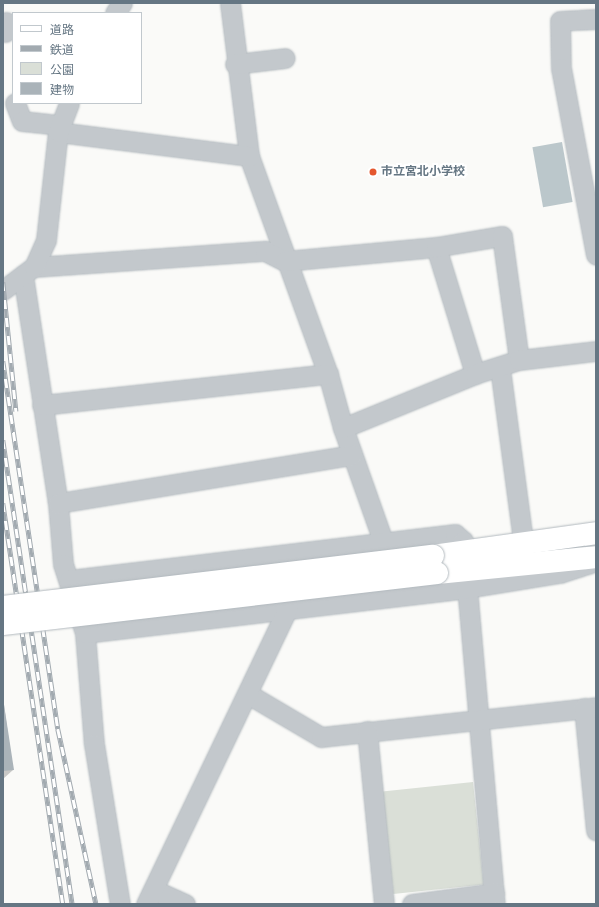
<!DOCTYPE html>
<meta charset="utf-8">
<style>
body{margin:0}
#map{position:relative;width:599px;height:907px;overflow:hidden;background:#fafaf8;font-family:"Roboto Condensed","Noto Sans JP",sans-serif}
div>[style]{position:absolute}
.green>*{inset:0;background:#dadfd7;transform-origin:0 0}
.water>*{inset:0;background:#bbc7cb;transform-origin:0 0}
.shadow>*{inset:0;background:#0003}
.building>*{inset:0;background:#aab3b9}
.roads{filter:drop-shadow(0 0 1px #b3babf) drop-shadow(0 0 1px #b3babf)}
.street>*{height:19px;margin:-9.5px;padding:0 9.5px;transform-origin:9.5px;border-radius:9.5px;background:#c3c8cc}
.secondary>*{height:22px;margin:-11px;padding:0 11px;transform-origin:11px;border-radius:11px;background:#fff}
.rail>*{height:4.5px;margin-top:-2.25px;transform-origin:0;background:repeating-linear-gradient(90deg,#fff 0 9px,#a2aab0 0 18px);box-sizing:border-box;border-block:1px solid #a2aab0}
.bridges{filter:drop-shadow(0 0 1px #b3babf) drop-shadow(0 0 1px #b3babf)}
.secondary-bridge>*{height:22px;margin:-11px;padding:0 11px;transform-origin:11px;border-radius:11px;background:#fff}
.dots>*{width:11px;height:11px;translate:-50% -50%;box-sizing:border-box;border:2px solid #fff;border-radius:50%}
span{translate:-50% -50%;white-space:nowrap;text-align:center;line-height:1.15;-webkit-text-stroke:4px #fff;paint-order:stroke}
.poi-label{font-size:12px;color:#657683;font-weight:700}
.left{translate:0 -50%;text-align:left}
.frame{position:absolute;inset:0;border:4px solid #657683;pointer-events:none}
.legend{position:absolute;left:12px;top:12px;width:130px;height:92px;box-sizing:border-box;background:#fff;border:1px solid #c1c8cd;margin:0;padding:5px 7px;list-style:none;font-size:12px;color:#657683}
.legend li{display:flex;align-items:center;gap:8px;height:20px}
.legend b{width:20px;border:1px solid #c1c8cd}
</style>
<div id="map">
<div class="green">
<div style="left:473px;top:782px;width:103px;height:91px;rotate:84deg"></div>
</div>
<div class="water">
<div style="left:562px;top:142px;width:61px;height:30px;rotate:80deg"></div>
</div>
<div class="shadow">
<div style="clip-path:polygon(3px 698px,13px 770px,3px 779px)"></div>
</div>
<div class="building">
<div style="clip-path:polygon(3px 698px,14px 770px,3px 771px)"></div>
</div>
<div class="roads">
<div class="street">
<div style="left:230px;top:3px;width:154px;rotate:82.9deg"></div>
<div style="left:249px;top:156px;width:232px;rotate:70.1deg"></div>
<div style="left:328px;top:374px;width:56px;rotate:74.5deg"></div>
<div style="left:343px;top:428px;width:120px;rotate:70.5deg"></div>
<div style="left:115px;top:13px;width:12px;rotate:-55deg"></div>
<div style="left:596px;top:19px;width:36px;rotate:177deg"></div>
<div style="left:560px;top:21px;width:47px;rotate:88.8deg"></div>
<div style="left:561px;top:68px;width:190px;rotate:79.4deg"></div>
<div style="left:5px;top:32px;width:10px;rotate:-84deg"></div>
<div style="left:235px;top:64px;width:50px;rotate:-6.8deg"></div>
<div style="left:15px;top:103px;width:19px;rotate:69deg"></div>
<div style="left:22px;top:121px;width:39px;rotate:6deg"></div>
<div style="left:58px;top:132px;width:193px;rotate:7.2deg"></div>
<div style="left:436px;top:247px;width:133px;rotate:72.9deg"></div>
<div style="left:34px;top:267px;width:232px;rotate:-4deg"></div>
<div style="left:265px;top:251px;width:22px;rotate:27deg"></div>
<div style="left:285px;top:261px;width:152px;rotate:-5.3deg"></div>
<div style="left:436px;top:247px;width:67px;rotate:-9.5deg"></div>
<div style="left:502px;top:236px;width:125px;rotate:82.2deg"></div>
<div style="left:23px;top:275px;width:231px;rotate:81.3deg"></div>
<div style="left:58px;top:503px;width:61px;rotate:85.3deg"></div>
<div style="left:63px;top:564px;width:72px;rotate:72.3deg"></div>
<div style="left:85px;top:633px;width:111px;rotate:85.4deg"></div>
<div style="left:94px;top:744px;width:162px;rotate:80.8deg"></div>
<div style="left:3px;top:290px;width:39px;rotate:-37deg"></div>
<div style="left:34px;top:267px;width:30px;rotate:-66deg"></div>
<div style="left:46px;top:240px;width:109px;rotate:-83.7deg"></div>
<div style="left:58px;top:132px;width:31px;rotate:-69deg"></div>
<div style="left:500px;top:368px;width:175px;rotate:82.4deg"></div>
<div style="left:42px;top:405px;width:288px;rotate:-6.2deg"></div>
<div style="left:343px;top:428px;width:143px;rotate:-22.2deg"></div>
<div style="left:475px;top:374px;width:46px;rotate:-17.7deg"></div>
<div style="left:519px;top:360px;width:78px;rotate:-6.7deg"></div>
<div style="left:58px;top:503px;width:298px;rotate:-9.3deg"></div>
<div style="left:69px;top:580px;width:389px;rotate:-6.8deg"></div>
<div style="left:455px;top:534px;width:11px;rotate:41deg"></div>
<div style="left:463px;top:541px;width:364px;rotate:85deg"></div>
<div style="left:85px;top:633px;width:384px;rotate:-6.7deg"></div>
<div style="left:466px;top:588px;width:95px;rotate:-9.1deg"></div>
<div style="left:560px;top:573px;width:32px;rotate:-18deg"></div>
<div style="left:248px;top:694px;width:85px;rotate:30.5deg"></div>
<div style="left:321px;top:737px;width:277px;rotate:-6.2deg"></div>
<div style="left:584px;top:708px;width:123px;rotate:84.4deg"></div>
<div style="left:367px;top:731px;width:174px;rotate:84.4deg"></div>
<div style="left:154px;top:890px;width:34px;rotate:24deg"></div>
<div style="left:146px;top:904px;width:329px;rotate:-64.4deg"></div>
<div style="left:412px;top:904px;width:83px;rotate:-7.6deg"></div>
</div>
<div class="secondary">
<div style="left:433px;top:556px;width:165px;rotate:-8deg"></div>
<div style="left:437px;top:573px;width:160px;rotate:-5.7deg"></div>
</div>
</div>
<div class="rail">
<div style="left:3px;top:282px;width:130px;rotate:84.2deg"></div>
<div style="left:3px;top:361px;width:372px;rotate:81.5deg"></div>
<div style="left:58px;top:729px;width:179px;rotate:77.7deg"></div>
<div style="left:3px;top:440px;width:469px;rotate:81.5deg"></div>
<div style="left:3px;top:503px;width:405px;rotate:81.5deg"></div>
</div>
<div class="bridges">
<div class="secondary-bridge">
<div style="left:3px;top:607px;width:433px;rotate:-6.8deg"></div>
<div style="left:3px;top:624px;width:437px;rotate:-6.7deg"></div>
</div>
</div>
<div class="dots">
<div style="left:373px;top:172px;background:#e4572e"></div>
</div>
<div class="poi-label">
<span class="left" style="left:381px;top:172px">市立宮北小学校</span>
</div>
<div class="frame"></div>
<ul class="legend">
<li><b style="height:5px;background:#fff"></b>道路</li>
<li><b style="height:5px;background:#a2aab0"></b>鉄道</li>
<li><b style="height:11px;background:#dadfd7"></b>公園</li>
<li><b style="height:11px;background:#aab3b9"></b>建物</li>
</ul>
</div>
